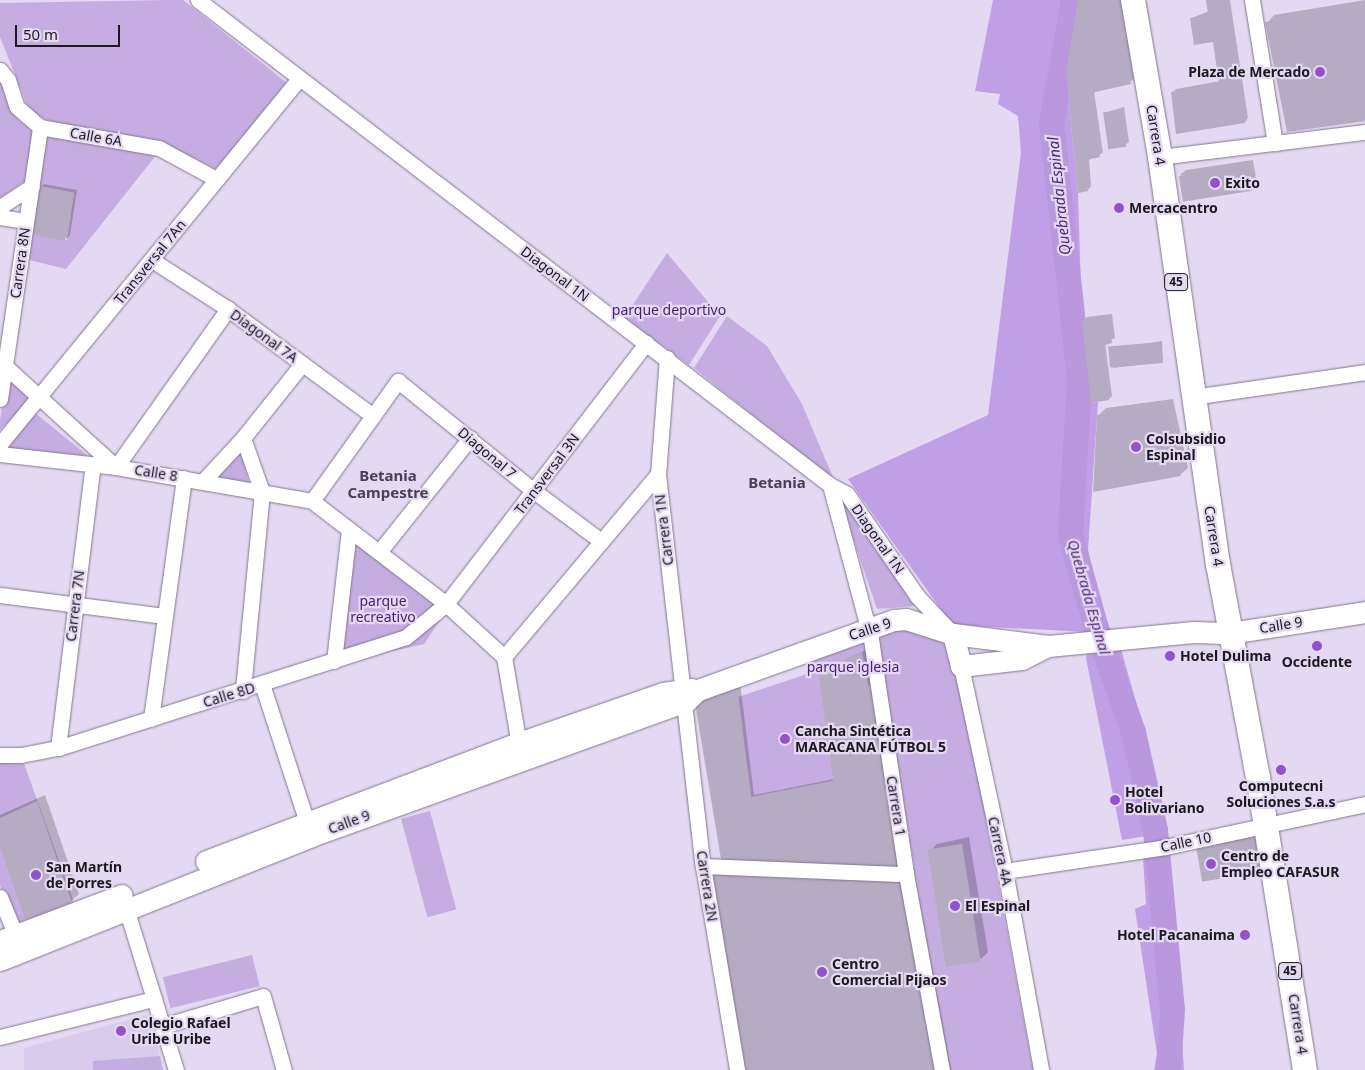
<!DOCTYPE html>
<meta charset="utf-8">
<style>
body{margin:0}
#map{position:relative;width:1365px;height:1070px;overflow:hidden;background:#e4d9f2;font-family:"Noto Sans",sans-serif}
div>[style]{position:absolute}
.built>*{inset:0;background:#d9cbeb}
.green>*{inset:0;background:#c5ade2;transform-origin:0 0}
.forest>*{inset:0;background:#bf9fe5}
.shadow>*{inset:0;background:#0003}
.river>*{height:25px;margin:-12.5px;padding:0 12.5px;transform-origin:12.5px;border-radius:12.5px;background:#b998de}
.building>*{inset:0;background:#b5abc2;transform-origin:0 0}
.roads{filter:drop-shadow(0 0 1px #81778e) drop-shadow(0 0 1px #81778e)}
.street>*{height:15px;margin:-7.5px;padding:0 7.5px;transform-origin:7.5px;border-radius:7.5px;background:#fff}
.secondary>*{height:21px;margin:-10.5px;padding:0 10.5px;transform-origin:10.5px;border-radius:10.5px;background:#fff}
.primary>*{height:24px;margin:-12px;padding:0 12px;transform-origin:12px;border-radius:12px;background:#fff}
.dots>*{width:14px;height:14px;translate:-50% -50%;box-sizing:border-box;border:2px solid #e4d9f2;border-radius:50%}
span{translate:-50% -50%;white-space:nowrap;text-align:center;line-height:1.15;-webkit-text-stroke:4.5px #e4d9f2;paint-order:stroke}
.shield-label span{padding:1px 4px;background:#e4d9f2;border:1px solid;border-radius:4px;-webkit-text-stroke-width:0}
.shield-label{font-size:12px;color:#1b1820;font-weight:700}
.poi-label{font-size:14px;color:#1b1820;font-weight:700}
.right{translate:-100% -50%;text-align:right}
.left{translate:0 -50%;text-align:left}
.street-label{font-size:14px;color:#1b1820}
.park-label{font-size:14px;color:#491d6e}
.water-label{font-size:15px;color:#512677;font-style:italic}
.neighbourhood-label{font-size:15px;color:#494054;font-weight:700}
.scale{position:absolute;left:15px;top:25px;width:105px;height:22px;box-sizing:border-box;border:2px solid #1b1820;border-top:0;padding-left:6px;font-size:15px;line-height:18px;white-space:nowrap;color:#1b1820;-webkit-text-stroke:4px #e4d9f2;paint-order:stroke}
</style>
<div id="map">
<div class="built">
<div style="clip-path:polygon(150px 1014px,163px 1070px,24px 1070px,24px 1048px)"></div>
</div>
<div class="green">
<div style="clip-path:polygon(169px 0,183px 0,287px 83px,216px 169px,159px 141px,49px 122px,29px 110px,0 37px,0 3px)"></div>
<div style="clip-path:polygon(0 77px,17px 118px,33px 132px,25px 181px,0 198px)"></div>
<div style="clip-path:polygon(44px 134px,157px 154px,66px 269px,25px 259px,30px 234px,67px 240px,74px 193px,39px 186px)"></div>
<div style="clip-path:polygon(667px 253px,720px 316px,689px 365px,624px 318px)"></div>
<div style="clip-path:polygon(727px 316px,767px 346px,802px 404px,835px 482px,694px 368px)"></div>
<div style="clip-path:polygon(7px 374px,32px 398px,0 430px,0 421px)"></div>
<div style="clip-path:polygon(34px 412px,88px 456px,6px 449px)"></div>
<div style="clip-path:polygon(240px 446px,249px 484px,212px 477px)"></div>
<div style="clip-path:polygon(843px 499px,915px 606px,877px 609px,840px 500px)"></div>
<div style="clip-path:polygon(349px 530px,449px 607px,424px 644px,340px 663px)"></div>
<div style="clip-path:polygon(907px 624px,948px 637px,973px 747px,1033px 1070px,950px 1070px,873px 631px)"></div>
<div style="clip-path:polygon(871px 639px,878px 684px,822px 697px,833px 781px,751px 797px,738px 697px,816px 671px,813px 657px)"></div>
<div style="clip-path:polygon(0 755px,21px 755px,77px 911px,16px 934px,0 885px)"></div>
<div style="left:430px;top:811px;width:102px;height:30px;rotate:75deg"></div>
<div style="left:252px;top:955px;width:32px;height:92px;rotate:76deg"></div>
<div style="clip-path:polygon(160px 1056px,163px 1070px,93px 1070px,93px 1061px)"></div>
</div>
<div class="forest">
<div style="clip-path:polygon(993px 0,1078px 0,1066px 73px,1078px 193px,1082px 320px,1091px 403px,1098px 402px,1088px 550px,1106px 633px,952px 625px,848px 479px,988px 415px,1021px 153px,1018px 116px,998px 104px,1000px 94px,975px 91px)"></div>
<div style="clip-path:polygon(1121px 649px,1142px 723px,1144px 757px,1159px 834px,1122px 840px,1086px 658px,1087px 654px)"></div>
<div style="clip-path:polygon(1163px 855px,1180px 1004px,1184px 1070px,1154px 1070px,1157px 1054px,1135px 909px,1146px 904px,1143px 858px)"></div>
</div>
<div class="shadow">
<div style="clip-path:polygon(1079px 0,1123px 0,1134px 80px,1094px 91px,1103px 153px,1089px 158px,1091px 186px,1088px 190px,1067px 73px)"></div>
<div style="clip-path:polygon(1207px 0,1230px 0,1248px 118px,1245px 122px,1177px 133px,1173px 92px,1176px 89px,1220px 81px,1214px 40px,1192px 18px,1209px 11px)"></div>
<div style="clip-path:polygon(1365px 0,1365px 119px,1267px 23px,1274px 15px)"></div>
<div style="clip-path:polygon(1124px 107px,1129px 142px,1125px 145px,1104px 113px)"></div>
<div style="clip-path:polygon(1253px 160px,1257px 184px,1251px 190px,1180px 175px,1186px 170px)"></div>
<div style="clip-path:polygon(44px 184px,77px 190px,70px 235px,67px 239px,40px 187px)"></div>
<div style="clip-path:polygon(1112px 314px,1115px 338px,1105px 343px,1112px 396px,1109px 399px,1084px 320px,1087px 317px)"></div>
<div style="clip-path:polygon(1162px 341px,1163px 362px,1113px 368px,1112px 349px)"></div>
<div style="clip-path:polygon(1173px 399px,1188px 468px,1180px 475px,1098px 416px,1106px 408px)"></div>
<div style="clip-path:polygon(866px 650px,909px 867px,914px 867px,951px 1070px,738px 1070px,722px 860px,700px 699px,740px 682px,754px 795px,834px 779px,819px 671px)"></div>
<div style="clip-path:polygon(45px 795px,79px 894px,71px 901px,0 843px,0 815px)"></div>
<div style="clip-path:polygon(1267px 828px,1273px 861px,1197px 849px,1220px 844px,1228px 836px)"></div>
<div style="clip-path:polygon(969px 837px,988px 952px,981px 959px,930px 851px,937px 844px)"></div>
</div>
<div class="river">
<div style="left:1073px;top:0;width:126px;rotate:100.1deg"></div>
<div style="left:1051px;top:124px;width:256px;rotate:83.7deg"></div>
<div style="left:1079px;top:378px;width:156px;rotate:93.3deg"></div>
<div style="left:1070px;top:534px;width:94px;rotate:74.6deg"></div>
<div style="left:1095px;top:625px;width:114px;rotate:70.4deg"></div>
<div style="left:1133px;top:732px;width:100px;rotate:77.3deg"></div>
<div style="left:1155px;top:830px;width:180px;rotate:84.6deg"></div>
<div style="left:1172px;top:1009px;width:61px;rotate:93.8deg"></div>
</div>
<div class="building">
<div style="clip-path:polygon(1078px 0,1119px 0,1131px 84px,1091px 93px,1100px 157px,1086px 160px,1088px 191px,1078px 193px,1066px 73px)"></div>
<div style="clip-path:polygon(1206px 0,1227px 0,1245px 123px,1176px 134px,1171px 92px,1219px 83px,1213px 42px,1194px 45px,1190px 18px,1208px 14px)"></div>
<div style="clip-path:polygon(1365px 6px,1365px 121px,1287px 132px,1265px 22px)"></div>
<div style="left:1121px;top:110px;width:37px;height:18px;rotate:82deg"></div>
<div style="left:1248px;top:165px;width:26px;height:70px;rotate:81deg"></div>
<div style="left:39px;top:186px;width:36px;height:49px;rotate:11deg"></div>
<div style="clip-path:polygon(1108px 317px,1112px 343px,1102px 346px,1109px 400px,1091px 403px,1082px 320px)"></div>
<div style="left:1161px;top:342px;width:21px;height:53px;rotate:85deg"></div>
<div style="clip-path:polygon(1166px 406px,1181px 476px,1093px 492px,1097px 415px)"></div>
<div style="clip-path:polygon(862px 652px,942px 1070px,737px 1070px,703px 866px,722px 865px,695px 703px,737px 685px,751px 797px,833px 781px,818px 670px)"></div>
<div style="clip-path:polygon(37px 801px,72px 903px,25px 919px,0 847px,0 818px)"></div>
<div style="left:1260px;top:835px;width:36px;height:65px;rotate:80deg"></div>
<div style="left:962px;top:844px;width:119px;height:35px;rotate:81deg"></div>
</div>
<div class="roads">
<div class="street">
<div style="left:198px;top:0;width:797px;rotate:37.5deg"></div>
<div style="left:830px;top:485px;width:19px;rotate:28deg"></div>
<div style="left:847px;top:494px;width:124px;rotate:55.5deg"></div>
<div style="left:917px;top:596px;width:51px;rotate:46.6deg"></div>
<div style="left:1252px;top:0;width:145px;rotate:80.9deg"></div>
<div style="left:0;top:70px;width:13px;rotate:51deg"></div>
<div style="left:8px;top:80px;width:28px;rotate:72deg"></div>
<div style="left:17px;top:107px;width:30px;rotate:41deg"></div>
<div style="left:40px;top:127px;width:121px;rotate:10deg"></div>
<div style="left:159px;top:148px;width:65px;rotate:28.5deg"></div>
<div style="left:1160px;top:157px;width:207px;rotate:-7deg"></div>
<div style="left:0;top:207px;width:38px;rotate:-33deg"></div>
<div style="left:0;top:217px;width:26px;rotate:9deg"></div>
<div style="left:152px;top:260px;width:90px;rotate:32.8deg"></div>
<div style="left:228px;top:309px;width:180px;rotate:36.4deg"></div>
<div style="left:667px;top:358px;width:116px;rotate:94.4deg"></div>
<div style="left:658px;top:474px;width:395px;rotate:83.5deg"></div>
<div style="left:703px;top:866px;width:207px;rotate:80.5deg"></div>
<div style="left:5px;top:366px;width:150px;rotate:42.3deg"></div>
<div style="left:116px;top:467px;width:194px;rotate:-54.7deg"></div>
<div style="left:1192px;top:397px;width:175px;rotate:-8.2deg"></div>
<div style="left:0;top:399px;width:275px;rotate:-81.6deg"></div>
<div style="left:243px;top:438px;width:57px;rotate:70.6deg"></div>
<div style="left:262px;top:492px;width:200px;rotate:95.5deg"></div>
<div style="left:0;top:444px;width:472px;rotate:-50.7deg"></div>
<div style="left:0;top:454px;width:117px;rotate:6.4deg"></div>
<div style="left:116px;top:467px;width:199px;rotate:9.8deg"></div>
<div style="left:312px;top:501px;width:169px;rotate:37.5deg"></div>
<div style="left:446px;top:604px;width:79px;rotate:42.4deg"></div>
<div style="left:203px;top:481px;width:59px;rotate:-47.1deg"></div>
<div style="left:243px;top:438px;width:95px;rotate:-51.4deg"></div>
<div style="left:830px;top:485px;width:159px;rotate:75.1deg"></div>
<div style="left:871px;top:639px;width:238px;rotate:81.5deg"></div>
<div style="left:906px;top:874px;width:199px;rotate:79.6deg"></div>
<div style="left:312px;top:501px;width:148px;rotate:-54.4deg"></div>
<div style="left:398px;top:381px;width:175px;rotate:39deg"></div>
<div style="left:534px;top:491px;width:84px;rotate:36.7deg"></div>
<div style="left:379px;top:552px;width:146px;rotate:-51.4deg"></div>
<div style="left:0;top:595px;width:164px;rotate:7.3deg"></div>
<div style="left:504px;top:657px;width:239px;rotate:-49.9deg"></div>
<div style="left:504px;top:657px;width:95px;rotate:80.3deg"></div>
<div style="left:334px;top:661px;width:132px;rotate:-83.5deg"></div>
<div style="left:961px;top:666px;width:210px;rotate:77.9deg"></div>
<div style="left:1005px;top:871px;width:202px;rotate:79.7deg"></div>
<div style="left:262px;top:684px;width:156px;rotate:72deg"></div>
<div style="left:151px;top:719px;width:243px;rotate:-82.2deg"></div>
<div style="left:58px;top:748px;width:286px;rotate:-83deg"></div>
<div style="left:0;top:755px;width:21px"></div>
<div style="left:21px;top:755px;width:38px;rotate:-11deg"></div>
<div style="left:58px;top:748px;width:365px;rotate:-17.7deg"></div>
<div style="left:406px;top:637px;width:52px;rotate:-39.5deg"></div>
<div style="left:446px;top:604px;width:329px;rotate:-52.5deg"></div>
<div style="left:703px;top:866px;width:203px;rotate:2.3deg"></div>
<div style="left:1005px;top:871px;width:162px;rotate:-8.5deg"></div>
<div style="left:1165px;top:847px;width:205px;rotate:-12.1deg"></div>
<div style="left:0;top:897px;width:50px;rotate:67.6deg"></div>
<div style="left:124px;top:902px;width:176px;rotate:72.8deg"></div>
<div style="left:163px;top:1026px;width:104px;rotate:-16.7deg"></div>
<div style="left:263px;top:996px;width:77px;rotate:74.2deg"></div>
<div style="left:0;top:1037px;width:159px;rotate:-13.9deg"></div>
</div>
<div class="secondary">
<div style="left:953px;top:634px;width:33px;rotate:76deg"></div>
<div style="left:961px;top:666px;width:61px;rotate:-6.5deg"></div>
<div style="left:1022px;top:659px;width:29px;rotate:-27deg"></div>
<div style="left:206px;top:861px;width:335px;rotate:-20.7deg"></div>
<div style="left:519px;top:743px;width:152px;rotate:-19.1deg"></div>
<div style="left:663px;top:693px;width:29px;rotate:-8deg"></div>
<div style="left:0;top:941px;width:130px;rotate:-20.7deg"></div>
<div style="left:0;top:960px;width:335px;rotate:-21.7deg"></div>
<div style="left:311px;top:836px;width:399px;rotate:-19.8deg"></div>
<div style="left:686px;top:701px;width:16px;rotate:-43deg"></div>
<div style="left:698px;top:690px;width:208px;rotate:-19.7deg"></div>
<div style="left:894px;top:620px;width:12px;rotate:-5deg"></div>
<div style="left:906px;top:619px;width:49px;rotate:17.7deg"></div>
<div style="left:953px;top:634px;width:96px;rotate:7.2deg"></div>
<div style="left:1048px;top:646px;width:146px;rotate:-5.5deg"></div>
<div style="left:1193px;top:632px;width:37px;rotate:2deg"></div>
<div style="left:1230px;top:633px;width:137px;rotate:-8.8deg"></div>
</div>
<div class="primary">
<div style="left:1133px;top:0;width:159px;rotate:80.2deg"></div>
<div style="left:1160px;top:157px;width:411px;rotate:81.9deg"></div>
<div style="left:1218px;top:564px;width:217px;rotate:79.4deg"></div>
<div style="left:1258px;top:777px;width:297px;rotate:80.9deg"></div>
</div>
</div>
<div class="dots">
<div style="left:1320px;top:72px;background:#9153ca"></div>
<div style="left:1215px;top:183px;background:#9153ca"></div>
<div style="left:1119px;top:208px;background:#9153ca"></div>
<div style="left:1136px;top:447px;background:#9153ca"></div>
<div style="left:1317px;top:646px;background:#9153ca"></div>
<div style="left:1170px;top:656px;background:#9153ca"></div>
<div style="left:785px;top:739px;background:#9153ca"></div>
<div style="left:1281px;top:770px;background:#9153ca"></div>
<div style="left:1115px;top:800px;background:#9153ca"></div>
<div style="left:1211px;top:864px;background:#9153ca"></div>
<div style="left:36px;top:875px;background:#9153ca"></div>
<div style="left:955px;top:906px;background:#9153ca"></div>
<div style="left:1245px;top:935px;background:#9153ca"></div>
<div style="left:822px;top:972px;background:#9153ca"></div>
<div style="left:121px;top:1031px;background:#9153ca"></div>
</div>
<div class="shield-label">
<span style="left:1176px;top:282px">45</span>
<span style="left:1290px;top:971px">45</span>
</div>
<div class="poi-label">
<span class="right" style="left:1310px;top:72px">Plaza de Mercado</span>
<span class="left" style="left:1225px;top:183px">Exito</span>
<span class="left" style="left:1129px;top:208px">Mercacentro</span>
<span class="left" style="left:1146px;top:447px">Colsubsidio<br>Espinal</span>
<span class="left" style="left:1180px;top:656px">Hotel Dulima</span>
<span style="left:1317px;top:662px">Occidente</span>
<span class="left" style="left:795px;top:739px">Cancha Sintética<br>MARACANA FÚTBOL 5</span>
<span style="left:1281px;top:794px">Computecni<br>Soluciones S.a.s</span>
<span class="left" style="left:1125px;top:800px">Hotel<br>Bolivariano</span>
<span class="left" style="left:1221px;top:864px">Centro de<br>Empleo CAFASUR</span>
<span class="left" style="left:46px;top:875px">San Martín<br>de Porres</span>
<span class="left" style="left:965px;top:906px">El Espinal</span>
<span class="right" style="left:1235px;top:935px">Hotel Pacanaima</span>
<span class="left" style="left:832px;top:972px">Centro<br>Comercial Pijaos</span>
<span class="left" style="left:131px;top:1031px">Colegio Rafael<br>Uribe Uribe</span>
</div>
<div class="street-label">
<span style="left:1156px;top:135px;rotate:81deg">Carrera 4</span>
<span style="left:96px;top:137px;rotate:10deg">Calle 6A</span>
<span style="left:150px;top:262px;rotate:-51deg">Transversal 7An</span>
<span style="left:20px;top:263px;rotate:-82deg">Carrera 8N</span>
<span style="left:555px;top:274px;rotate:37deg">Diagonal 1N</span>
<span style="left:264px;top:336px;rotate:36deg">Diagonal 7A</span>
<span style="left:487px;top:453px;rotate:40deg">Diagonal 7</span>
<span style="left:156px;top:473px;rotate:9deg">Calle 8</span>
<span style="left:547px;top:474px;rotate:-53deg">Transversal 3N</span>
<span style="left:664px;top:530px;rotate:-97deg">Carrera 1N</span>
<span style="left:1214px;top:536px;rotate:81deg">Carrera 4</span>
<span style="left:878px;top:539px;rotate:55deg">Diagonal 1N</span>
<span style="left:75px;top:606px;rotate:-83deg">Carrera 7N</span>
<span style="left:1281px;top:625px;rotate:-9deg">Calle 9</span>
<span style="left:870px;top:629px;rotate:-18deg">Calle 9</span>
<span style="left:229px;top:695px;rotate:-17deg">Calle 8D</span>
<span style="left:896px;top:806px;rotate:81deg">Carrera 1</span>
<span style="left:349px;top:822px;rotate:-20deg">Calle 9</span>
<span style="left:1186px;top:842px;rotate:-12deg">Calle 10</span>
<span style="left:1000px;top:851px;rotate:78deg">Carrera 4A</span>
<span style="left:707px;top:886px;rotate:81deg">Carrera 2N</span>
<span style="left:1298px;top:1024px;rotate:81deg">Carrera 4</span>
</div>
<div class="park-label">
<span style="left:669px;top:310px">parque deportivo</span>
<span style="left:383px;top:609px">parque<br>recreativo</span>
<span style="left:853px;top:667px">parque iglesia</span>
</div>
<div class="water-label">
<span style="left:1059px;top:196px;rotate:-96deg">Quebrada Espinal</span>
<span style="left:1089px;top:597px;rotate:74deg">Quebrada Espinal</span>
</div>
<div class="neighbourhood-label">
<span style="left:388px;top:484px">Betania<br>Campestre</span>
<span style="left:777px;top:483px">Betania</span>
</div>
<div class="scale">50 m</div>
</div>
